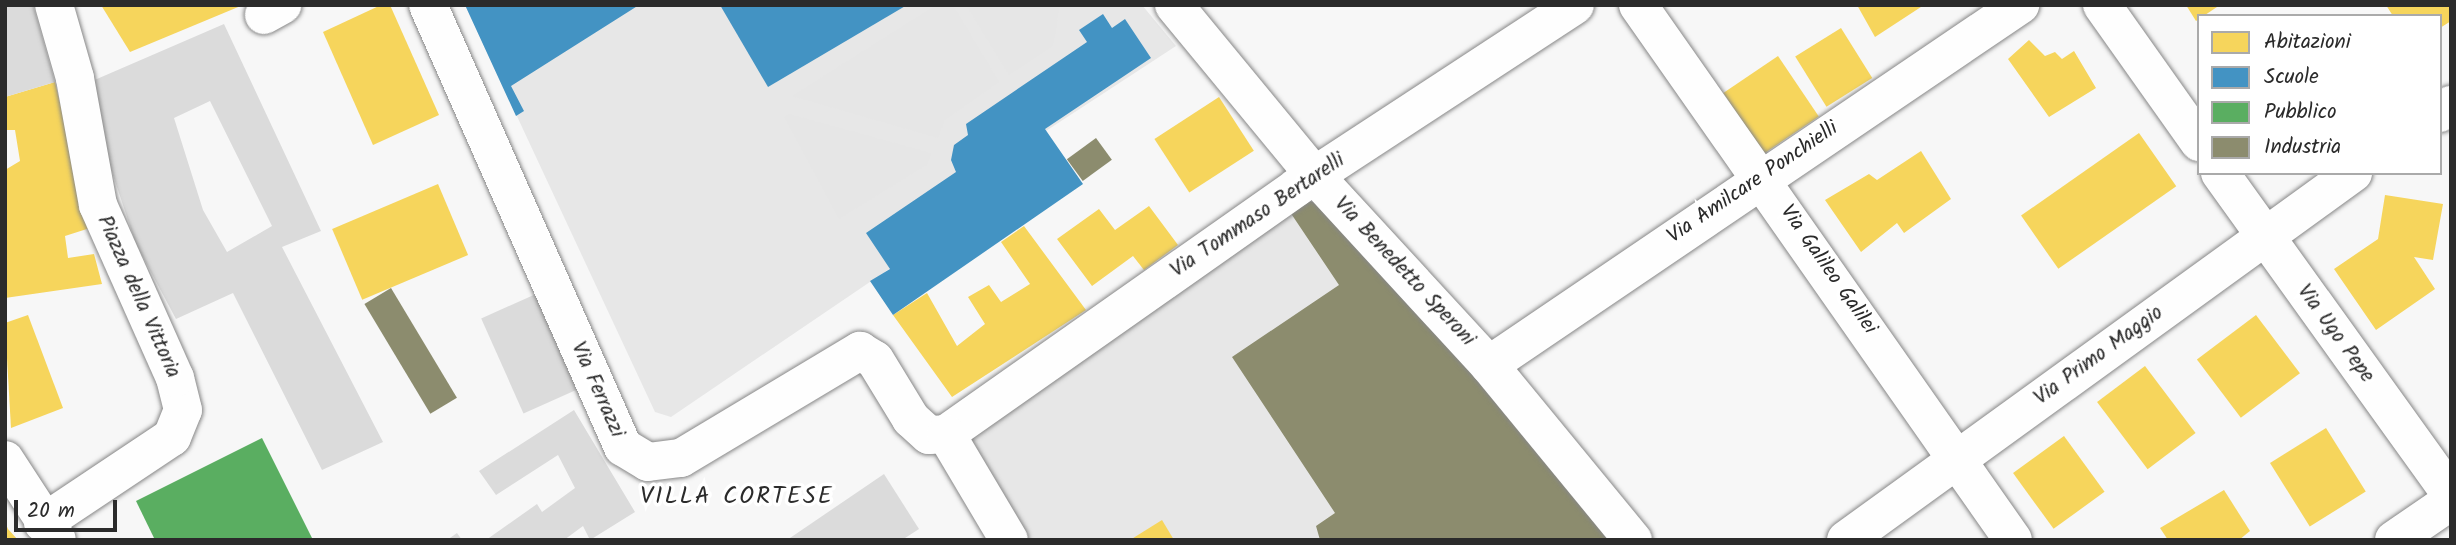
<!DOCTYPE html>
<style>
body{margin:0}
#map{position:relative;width:2456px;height:545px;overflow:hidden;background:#f7f7f7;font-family:Kalam,sans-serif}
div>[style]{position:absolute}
.built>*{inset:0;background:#e7e7e7}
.green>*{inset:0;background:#e6e6e6}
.homes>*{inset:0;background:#f6d55c;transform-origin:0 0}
.schools>*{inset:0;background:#4393c3}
.public>*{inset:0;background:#5aae61}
.industry>*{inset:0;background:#8c8c6e;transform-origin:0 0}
.building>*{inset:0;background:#dbdbdb;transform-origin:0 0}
.roads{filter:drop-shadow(0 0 2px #878787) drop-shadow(0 0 2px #878787)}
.minor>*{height:38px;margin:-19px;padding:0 19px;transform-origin:19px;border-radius:19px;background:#fefefe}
span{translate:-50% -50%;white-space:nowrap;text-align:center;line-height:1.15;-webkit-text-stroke:7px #fff;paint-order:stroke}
.street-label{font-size:21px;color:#2b2b2b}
.quarter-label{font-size:24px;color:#2b2b2b;letter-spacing:2px}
.frame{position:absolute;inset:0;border:7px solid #2b2b2b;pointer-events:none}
.legend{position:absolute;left:2197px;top:14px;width:245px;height:161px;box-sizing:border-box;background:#fff;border:2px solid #aaa;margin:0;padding:9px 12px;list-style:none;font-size:21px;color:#2b2b2b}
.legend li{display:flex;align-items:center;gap:14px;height:35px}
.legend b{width:35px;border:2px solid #aaa}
.scale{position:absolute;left:14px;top:500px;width:103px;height:32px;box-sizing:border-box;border:4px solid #2b2b2b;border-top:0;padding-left:9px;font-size:21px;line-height:24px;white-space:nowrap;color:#2b2b2b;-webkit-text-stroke:5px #fff;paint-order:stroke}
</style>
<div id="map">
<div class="built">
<div style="clip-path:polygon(465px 5px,1142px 5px,1176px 46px,986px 170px,1001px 193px,671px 417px,655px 412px)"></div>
<div style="clip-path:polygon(1305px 201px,1617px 540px,1025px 540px,963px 437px)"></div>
</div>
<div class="green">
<div style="clip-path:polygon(936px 5px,953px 5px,999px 82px,945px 120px,938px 138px,792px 96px)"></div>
<div style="clip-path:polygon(966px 5px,1060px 5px,1053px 46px,1009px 75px)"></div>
<div style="clip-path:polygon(789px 114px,931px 153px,928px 164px,839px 219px,784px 117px)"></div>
</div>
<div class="homes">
<div style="clip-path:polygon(101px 5px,243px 5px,130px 52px)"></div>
<div style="clip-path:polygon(381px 5px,390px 5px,439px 115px,373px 145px,323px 32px)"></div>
<div style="clip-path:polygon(1857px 5px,1924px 5px,1875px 37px)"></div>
<div style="clip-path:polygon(2186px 5px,2220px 5px,2196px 21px)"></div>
<div style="clip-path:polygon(2386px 5px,2451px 5px,2451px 21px,2440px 28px,2440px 16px,2393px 16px)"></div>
<div style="left:1841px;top:28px;width:59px;height:54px;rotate:58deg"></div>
<div style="clip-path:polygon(2029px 40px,2045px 56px,2055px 52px,2062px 59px,2074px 51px,2096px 88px,2049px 117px,2008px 59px)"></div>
<div style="left:1778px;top:56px;width:73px;height:66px;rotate:56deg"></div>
<div style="clip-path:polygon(55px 82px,90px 228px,65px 236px,68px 258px,94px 254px,102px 284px,5px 298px,5px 170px,20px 161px,15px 130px,5px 130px,5px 97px)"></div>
<div style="left:1219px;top:97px;width:64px;height:77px;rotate:57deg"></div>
<div style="left:2139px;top:133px;width:65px;height:144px;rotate:55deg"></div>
<div style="clip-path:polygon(1921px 151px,1951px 199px,1904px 233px,1897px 223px,1861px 252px,1825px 200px,1869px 174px,1877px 180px)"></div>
<div style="left:438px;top:184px;width:77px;height:115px;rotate:67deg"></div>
<div style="clip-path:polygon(2385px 195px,2443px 204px,2433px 260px,2414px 257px,2435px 289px,2376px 330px,2334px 269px,2378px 239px)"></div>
<div style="clip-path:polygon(1149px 206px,1178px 245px,1144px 270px,1133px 256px,1092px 286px,1057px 239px,1099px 209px,1115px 230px)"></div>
<div style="clip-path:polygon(1024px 226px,1086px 310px,952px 397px,893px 315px,927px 293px,957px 346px,985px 324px,968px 297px,989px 285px,1001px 302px,1030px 284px,1001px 242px)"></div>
<div style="clip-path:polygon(28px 315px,63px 408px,11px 428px,5px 323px)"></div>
<div style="left:2256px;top:315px;width:73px;height:74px;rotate:53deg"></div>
<div style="left:2145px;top:366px;width:84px;height:60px;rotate:53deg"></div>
<div style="left:2326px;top:428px;width:75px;height:66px;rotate:58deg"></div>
<div style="left:2064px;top:436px;width:69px;height:63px;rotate:54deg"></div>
<div style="clip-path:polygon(2224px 490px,2250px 531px,2239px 540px,2168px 540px,2160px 528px)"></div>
<div style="clip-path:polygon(1162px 520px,1174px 540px,1130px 540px)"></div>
<div style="clip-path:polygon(5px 522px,8px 529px,18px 540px,5px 540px)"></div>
</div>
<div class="schools">
<div style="clip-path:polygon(465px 5px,639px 5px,511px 86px,524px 111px,516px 116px)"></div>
<div style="clip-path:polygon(720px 5px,907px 5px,768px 87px)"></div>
<div style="clip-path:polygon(1103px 14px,1112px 28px,1125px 19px,1151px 58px,1045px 129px,1083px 184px,893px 315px,870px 281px,890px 269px,866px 233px,956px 172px,951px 160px,954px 145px,968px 135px,966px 124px,1087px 42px,1079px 30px)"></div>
</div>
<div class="public">
<div style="clip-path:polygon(262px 438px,313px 540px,155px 540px,136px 501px)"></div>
</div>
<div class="industry">
<div style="left:1096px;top:138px;width:27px;height:36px;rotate:54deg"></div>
<div style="clip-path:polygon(1305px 201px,1336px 205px,1617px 540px,1320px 540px,1316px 526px,1335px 513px,1232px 357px,1339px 285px,1290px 212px)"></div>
<div style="left:391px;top:288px;width:128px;height:31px;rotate:59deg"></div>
</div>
<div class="building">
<div style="clip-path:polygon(5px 5px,33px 5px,55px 82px,5px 97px)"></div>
<div style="clip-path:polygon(evenodd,224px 24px,321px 231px,282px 247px,383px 442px,322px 470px,233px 293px,176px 319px,136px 244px,83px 85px,224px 24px,210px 101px,272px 226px,227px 252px,203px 210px,174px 118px,210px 101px)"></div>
<div style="left:536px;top:294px;width:104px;height:60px;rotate:66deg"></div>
<div style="clip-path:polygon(574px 410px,635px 512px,590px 540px,583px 526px,564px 540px,486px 540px,537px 504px,542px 512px,575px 488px,558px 455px,496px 495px,479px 471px)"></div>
<div style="clip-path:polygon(884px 474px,919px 529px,902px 540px,787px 540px)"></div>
<div style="clip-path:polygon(457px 533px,462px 540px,447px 540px)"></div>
</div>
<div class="roads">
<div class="minor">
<div style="left:428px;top:5px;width:483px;rotate:66.2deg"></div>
<div style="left:623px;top:447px;width:29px;rotate:31deg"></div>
<div style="left:648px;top:462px;width:33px;rotate:-7deg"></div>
<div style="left:681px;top:458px;width:209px;rotate:-30.9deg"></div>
<div style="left:860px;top:351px;width:17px;rotate:31deg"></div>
<div style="left:875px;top:360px;width:69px;rotate:58.6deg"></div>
<div style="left:911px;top:419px;width:24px;rotate:42deg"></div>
<div style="left:929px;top:435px;width:17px;rotate:-3deg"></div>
<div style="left:1174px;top:5px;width:223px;rotate:50.5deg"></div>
<div style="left:1316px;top:177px;width:255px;rotate:47.4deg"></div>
<div style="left:1489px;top:365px;width:227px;rotate:50.6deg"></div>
<div style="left:1638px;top:5px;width:653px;rotate:54.97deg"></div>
<div style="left:2102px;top:5px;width:168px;rotate:54.7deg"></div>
<div style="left:264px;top:15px;width:21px;rotate:-29deg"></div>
<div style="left:2440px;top:113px;width:14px;rotate:-36deg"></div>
<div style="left:2220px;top:173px;width:395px;rotate:54.3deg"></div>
<div style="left:1489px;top:365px;width:642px;rotate:-34.14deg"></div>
<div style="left:946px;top:434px;width:429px;rotate:-35.1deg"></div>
<div style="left:1297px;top:187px;width:332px;rotate:-33.2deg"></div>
<div style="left:946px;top:434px;width:123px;rotate:59.3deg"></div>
<div style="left:5px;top:460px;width:95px;rotate:57deg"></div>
<div style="left:43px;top:523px;width:155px;rotate:-33.7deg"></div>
<div style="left:172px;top:437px;width:29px;rotate:-68deg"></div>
<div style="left:183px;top:410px;width:33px;rotate:-104deg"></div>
<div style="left:175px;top:378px;width:189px;rotate:-114deg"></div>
<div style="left:98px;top:205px;width:129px;rotate:-100.3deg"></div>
<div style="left:75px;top:78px;width:76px;rotate:-106deg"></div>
<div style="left:1846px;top:540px;width:626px;rotate:-35.9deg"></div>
<div style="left:2394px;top:540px;width:69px;rotate:-34.4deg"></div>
</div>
</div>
<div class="street-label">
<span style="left:1753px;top:183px;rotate:-34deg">Via Amilcare Ponchielli</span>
<span style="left:1258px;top:216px;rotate:-34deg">Via Tommaso Bertarelli</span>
<span style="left:1828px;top:270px;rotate:55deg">Via Galileo Galilei</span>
<span style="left:1404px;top:272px;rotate:47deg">Via Benedetto Speroni</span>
<span style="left:138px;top:297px;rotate:66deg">Piazza della Vittoria</span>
<span style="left:2335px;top:334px;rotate:54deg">Via Ugo Pepe</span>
<span style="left:2099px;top:356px;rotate:-36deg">Via Primo Maggio</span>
<span style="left:597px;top:390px;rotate:66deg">Via Ferrazzi</span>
</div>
<div class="quarter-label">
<span style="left:737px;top:497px">VILLA CORTESE</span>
</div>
<div class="frame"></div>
<ul class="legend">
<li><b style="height:19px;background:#f6d55c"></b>Abitazioni</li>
<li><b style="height:19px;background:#4393c3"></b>Scuole</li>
<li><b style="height:19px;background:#5aae61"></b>Pubblico</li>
<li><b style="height:19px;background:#8c8c6e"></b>Industria</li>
</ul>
<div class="scale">20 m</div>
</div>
